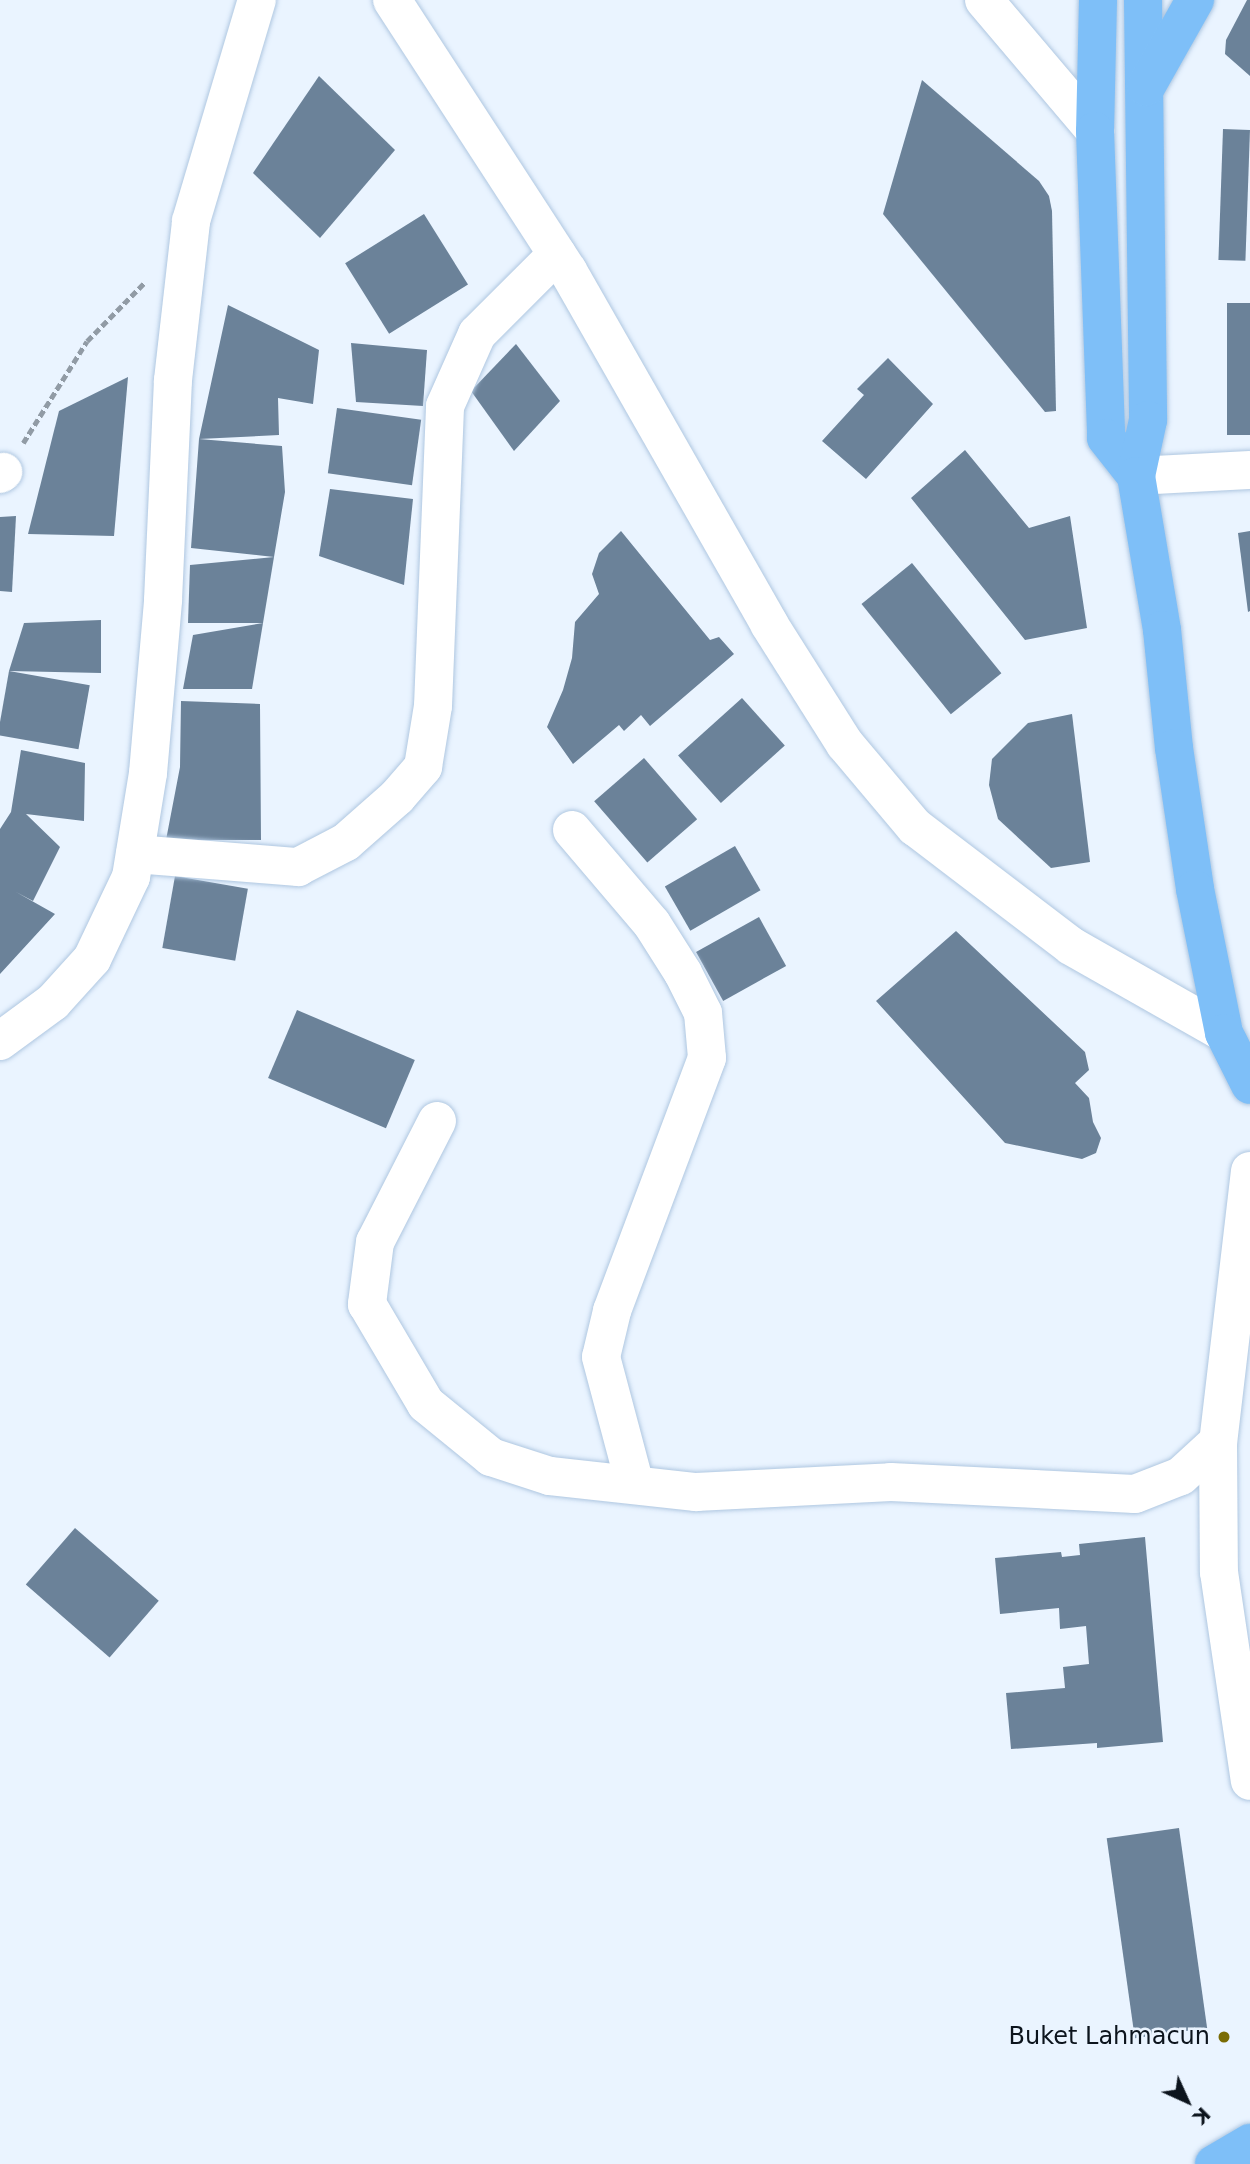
<!DOCTYPE html>
<style>
body{margin:0}
#map{position:relative;width:1250px;height:2164px;overflow:hidden;background:#eaf4ff;font-family:"DejaVu Sans",sans-serif}
div>[style]{position:absolute}
.building>*{inset:0;background:#6b8299;transform-origin:0 0}
.path>*{height:4.5px;margin-top:-2.25px;transform-origin:0;background:repeating-linear-gradient(90deg,#919ba5 0 7px,transparent 0 10.5px)}
.roads{filter:drop-shadow(0 0 2px #afc7e1) drop-shadow(0 0 2px #afc7e1)}
.minor>*{height:38px;margin:-19px;padding:0 19px;transform-origin:19px;border-radius:19px;background:#fff}
.major>*{height:38px;margin:-19px;padding:0 19px;transform-origin:19px;border-radius:19px;background:#7ebff8}
.dots>*{width:19px;height:19px;translate:-50% -50%;box-sizing:border-box;border:4px solid #eaf4ff;border-radius:50%}
span{translate:-50% -50%;white-space:nowrap;text-align:center;line-height:1.15;-webkit-text-stroke:5px #eaf4ff;paint-order:stroke}
.poi-label{font-size:24px;color:#0c141d}
.right{translate:-100% -50%;text-align:right}
.north{position:absolute;left:1152px;top:2066px;width:70px;height:70px;-webkit-text-stroke:5px #eaf4ff;paint-order:stroke;rotate:135deg;font-size:19px;font-weight:700;line-height:28px;text-align:center;color:#0c141d}
.north::after{content:'';display:block;margin:auto;width:24px;height:32px;background:#0c141d;clip-path:polygon(50% 0,100% 100%,50% 72%,0 100%)}
</style>
<div id="map">
<div class="building">
<div style="clip-path:polygon(1247px 0,1250px 0,1250px 76px,1225px 54px,1226px 40px)"></div>
<div style="clip-path:polygon(319px 76px,395px 150px,320px 238px,253px 173px)"></div>
<div style="clip-path:polygon(922px 80px,1039px 181px,1049px 196px,1052px 211px,1056px 411px,1045px 412px,883px 214px)"></div>
<div style="left:1223px;top:129px;width:27px;height:131px;rotate:2deg"></div>
<div style="left:424px;top:214px;width:83px;height:93px;rotate:58deg"></div>
<div style="left:1250px;top:303px;width:132px;height:23px;rotate:90deg"></div>
<div style="clip-path:polygon(228px 305px,319px 350px,313px 404px,278px 398px,279px 435px,199px 439px,282px 446px,285px 492px,274px 557px,191px 548px,199px 439px)"></div>
<div style="clip-path:polygon(351px 343px,427px 350px,423px 406px,356px 402px)"></div>
<div style="clip-path:polygon(516px 344px,560px 401px,514px 451px,471px 391px)"></div>
<div style="clip-path:polygon(888px 358px,933px 404px,866px 479px,822px 441px,864px 395px,857px 389px)"></div>
<div style="clip-path:polygon(128px 377px,114px 536px,28px 534px,59px 411px)"></div>
<div style="left:337px;top:408px;width:85px;height:66px;rotate:8deg"></div>
<div style="clip-path:polygon(965px 450px,1029px 528px,1070px 516px,1087px 628px,1025px 640px,911px 498px)"></div>
<div style="clip-path:polygon(330px 489px,413px 499px,404px 585px,319px 556px)"></div>
<div style="clip-path:polygon(16px 516px,12px 592px,0 591px,0 517px)"></div>
<div style="clip-path:polygon(621px 531px,710px 640px,719px 637px,734px 654px,650px 726px,641px 715px,624px 731px,619px 725px,573px 764px,547px 727px,563px 690px,572px 658px,575px 622px,599px 594px,592px 574px,599px 553px)"></div>
<div style="clip-path:polygon(1250px 531px,1250px 611px,1248px 612px,1238px 533px)"></div>
<div style="clip-path:polygon(274px 557px,263px 623px,188px 623px,190px 565px)"></div>
<div style="left:912px;top:563px;width:142px;height:65px;rotate:51deg"></div>
<div style="clip-path:polygon(101px 620px,101px 673px,9px 671px,24px 623px)"></div>
<div style="clip-path:polygon(263px 623px,252px 689px,183px 689px,193px 635px)"></div>
<div style="left:9px;top:671px;width:82px;height:65px;rotate:10deg"></div>
<div style="left:742px;top:698px;width:64px;height:86px;rotate:48deg"></div>
<div style="clip-path:polygon(181px 701px,260px 704px,261px 840px,166px 840px,180px 767px)"></div>
<div style="clip-path:polygon(1072px 714px,1090px 862px,1051px 868px,998px 819px,989px 785px,992px 759px,1028px 723px)"></div>
<div style="clip-path:polygon(21px 750px,85px 763px,84px 821px,26px 814px,60px 847px,33px 901px,16px 892px,55px 914px,0 974px,0 829px,11px 812px)"></div>
<div style="left:644px;top:758px;width:81px;height:66px;rotate:49deg"></div>
<div style="left:735px;top:846px;width:51px;height:81px;rotate:60deg"></div>
<div style="left:175px;top:876px;width:74px;height:73px;rotate:10deg"></div>
<div style="left:759px;top:917px;width:56px;height:72px;rotate:61deg"></div>
<div style="clip-path:polygon(956px 931px,1085px 1052px,1089px 1070px,1075px 1083px,1089px 1098px,1093px 1122px,1101px 1138px,1096px 1153px,1082px 1159px,1005px 1143px,876px 1001px)"></div>
<div style="left:297px;top:1010px;width:128px;height:74px;rotate:23deg"></div>
<div style="left:75px;top:1528px;width:111px;height:75px;rotate:41deg"></div>
<div style="clip-path:polygon(1145px 1537px,1163px 1742px,1097px 1748px,1097px 1743px,1011px 1749px,1006px 1693px,1065px 1688px,1063px 1667px,1089px 1664px,1086px 1626px,1060px 1629px,1059px 1608px,1000px 1614px,995px 1558px,1061px 1552px,1062px 1557px,1080px 1555px,1079px 1544px)"></div>
<div style="left:1179px;top:1828px;width:202px;height:73px;rotate:82deg"></div>
</div>
<div class="path">
<div style="left:23px;top:443px;width:120px;rotate:-57.9deg"></div>
<div style="left:87px;top:341px;width:81px;rotate:-45.5deg"></div>
</div>
<div class="roads">
<div class="minor">
<div style="left:392px;top:0;width:323px;rotate:57deg"></div>
<div style="left:568px;top:271px;width:406px;rotate:60.3deg"></div>
<div style="left:769px;top:624px;width:142px;rotate:57.7deg"></div>
<div style="left:845px;top:744px;width:109px;rotate:49.9deg"></div>
<div style="left:915px;top:827px;width:196px;rotate:37.3deg"></div>
<div style="left:1071px;top:946px;width:176px;rotate:29.6deg"></div>
<div style="left:984px;top:0;width:172px;rotate:49.7deg"></div>
<div style="left:0;top:474px;width:4px;rotate:-34deg"></div>
<div style="left:1136px;top:476px;width:114px;rotate:-3deg"></div>
<div style="left:572px;top:830px;width:123px;rotate:49.6deg"></div>
<div style="left:652px;top:924px;width:58px;rotate:57.7deg"></div>
<div style="left:683px;top:973px;width:45px;rotate:63.4deg"></div>
<div style="left:703px;top:1013px;width:45px;rotate:84.9deg"></div>
<div style="left:707px;top:1058px;width:270px;rotate:110.6deg"></div>
<div style="left:612px;top:1311px;width:47px;rotate:103.4deg"></div>
<div style="left:601px;top:1357px;width:132px;rotate:75.1deg"></div>
<div style="left:135px;top:854px;width:164px;rotate:4.6deg"></div>
<div style="left:298px;top:867px;width:54px;rotate:-27.5deg"></div>
<div style="left:346px;top:842px;width:68px;rotate:-41.4deg"></div>
<div style="left:397px;top:797px;width:40px;rotate:-49deg"></div>
<div style="left:423px;top:767px;width:62px;rotate:-80.7deg"></div>
<div style="left:433px;top:706px;width:300px;rotate:-87.7deg"></div>
<div style="left:445px;top:406px;width:79px;rotate:-66deg"></div>
<div style="left:477px;top:334px;width:113px;rotate:-45deg"></div>
<div style="left:0;top:1041px;width:66px;rotate:-36.3deg"></div>
<div style="left:53px;top:1002px;width:58px;rotate:-47.8deg"></div>
<div style="left:92px;top:959px;width:91px;rotate:-64.6deg"></div>
<div style="left:131px;top:877px;width:105px;rotate:-80.7deg"></div>
<div style="left:148px;top:773px;width:174px;rotate:-85deg"></div>
<div style="left:163px;top:600px;width:220px;rotate:-87.4deg"></div>
<div style="left:173px;top:380px;width:160px;rotate:-83.5deg"></div>
<div style="left:191px;top:221px;width:231px;rotate:-73.4deg"></div>
<div style="left:437px;top:1121px;width:136px;rotate:117.1deg"></div>
<div style="left:375px;top:1242px;width:63px;rotate:97.4deg"></div>
<div style="left:367px;top:1304px;width:116px;rotate:59.5deg"></div>
<div style="left:426px;top:1404px;width:84px;rotate:39.2deg"></div>
<div style="left:491px;top:1457px;width:62px;rotate:17.9deg"></div>
<div style="left:550px;top:1476px;width:147px;rotate:6.3deg"></div>
<div style="left:696px;top:1492px;width:195px;rotate:-2.9deg"></div>
<div style="left:891px;top:1482px;width:244px;rotate:2.8deg"></div>
<div style="left:1135px;top:1494px;width:49px;rotate:-21.4deg"></div>
<div style="left:1181px;top:1476px;width:50px;rotate:-42.6deg"></div>
<div style="left:1250px;top:1171px;width:273px;rotate:96.7deg"></div>
<div style="left:1218px;top:1442px;width:130px;rotate:89.6deg"></div>
<div style="left:1219px;top:1572px;width:211px;rotate:81.6deg"></div>
</div>
<div class="major">
<div style="left:1098px;top:0;width:131px;rotate:91.3deg"></div>
<div style="left:1095px;top:131px;width:307px;rotate:87.9deg"></div>
<div style="left:1106px;top:438px;width:48px;rotate:51.7deg"></div>
<div style="left:1143px;top:0;width:420px;rotate:89.3deg"></div>
<div style="left:1148px;top:420px;width:57px;rotate:102.1deg"></div>
<div style="left:1136px;top:476px;width:156px;rotate:80.4deg"></div>
<div style="left:1162px;top:630px;width:119px;rotate:84.2deg"></div>
<div style="left:1174px;top:748px;width:143px;rotate:81.5deg"></div>
<div style="left:1195px;top:889px;width:147px;rotate:78.6deg"></div>
<div style="left:1224px;top:1033px;width:58px;rotate:63.4deg"></div>
<div style="left:1146px;top:87px;width:100px;rotate:-60.6deg"></div>
<div style="left:1214px;top:2164px;width:42px;rotate:-30.3deg"></div>
</div>
</div>
<div class="dots">
<div style="left:1224px;top:2037px;background:#7a6c05"></div>
</div>
<div class="poi-label">
<span class="right" style="left:1210px;top:2037px">Buket Lahmacun</span>
</div>
<div class="north">K</div>
</div>
